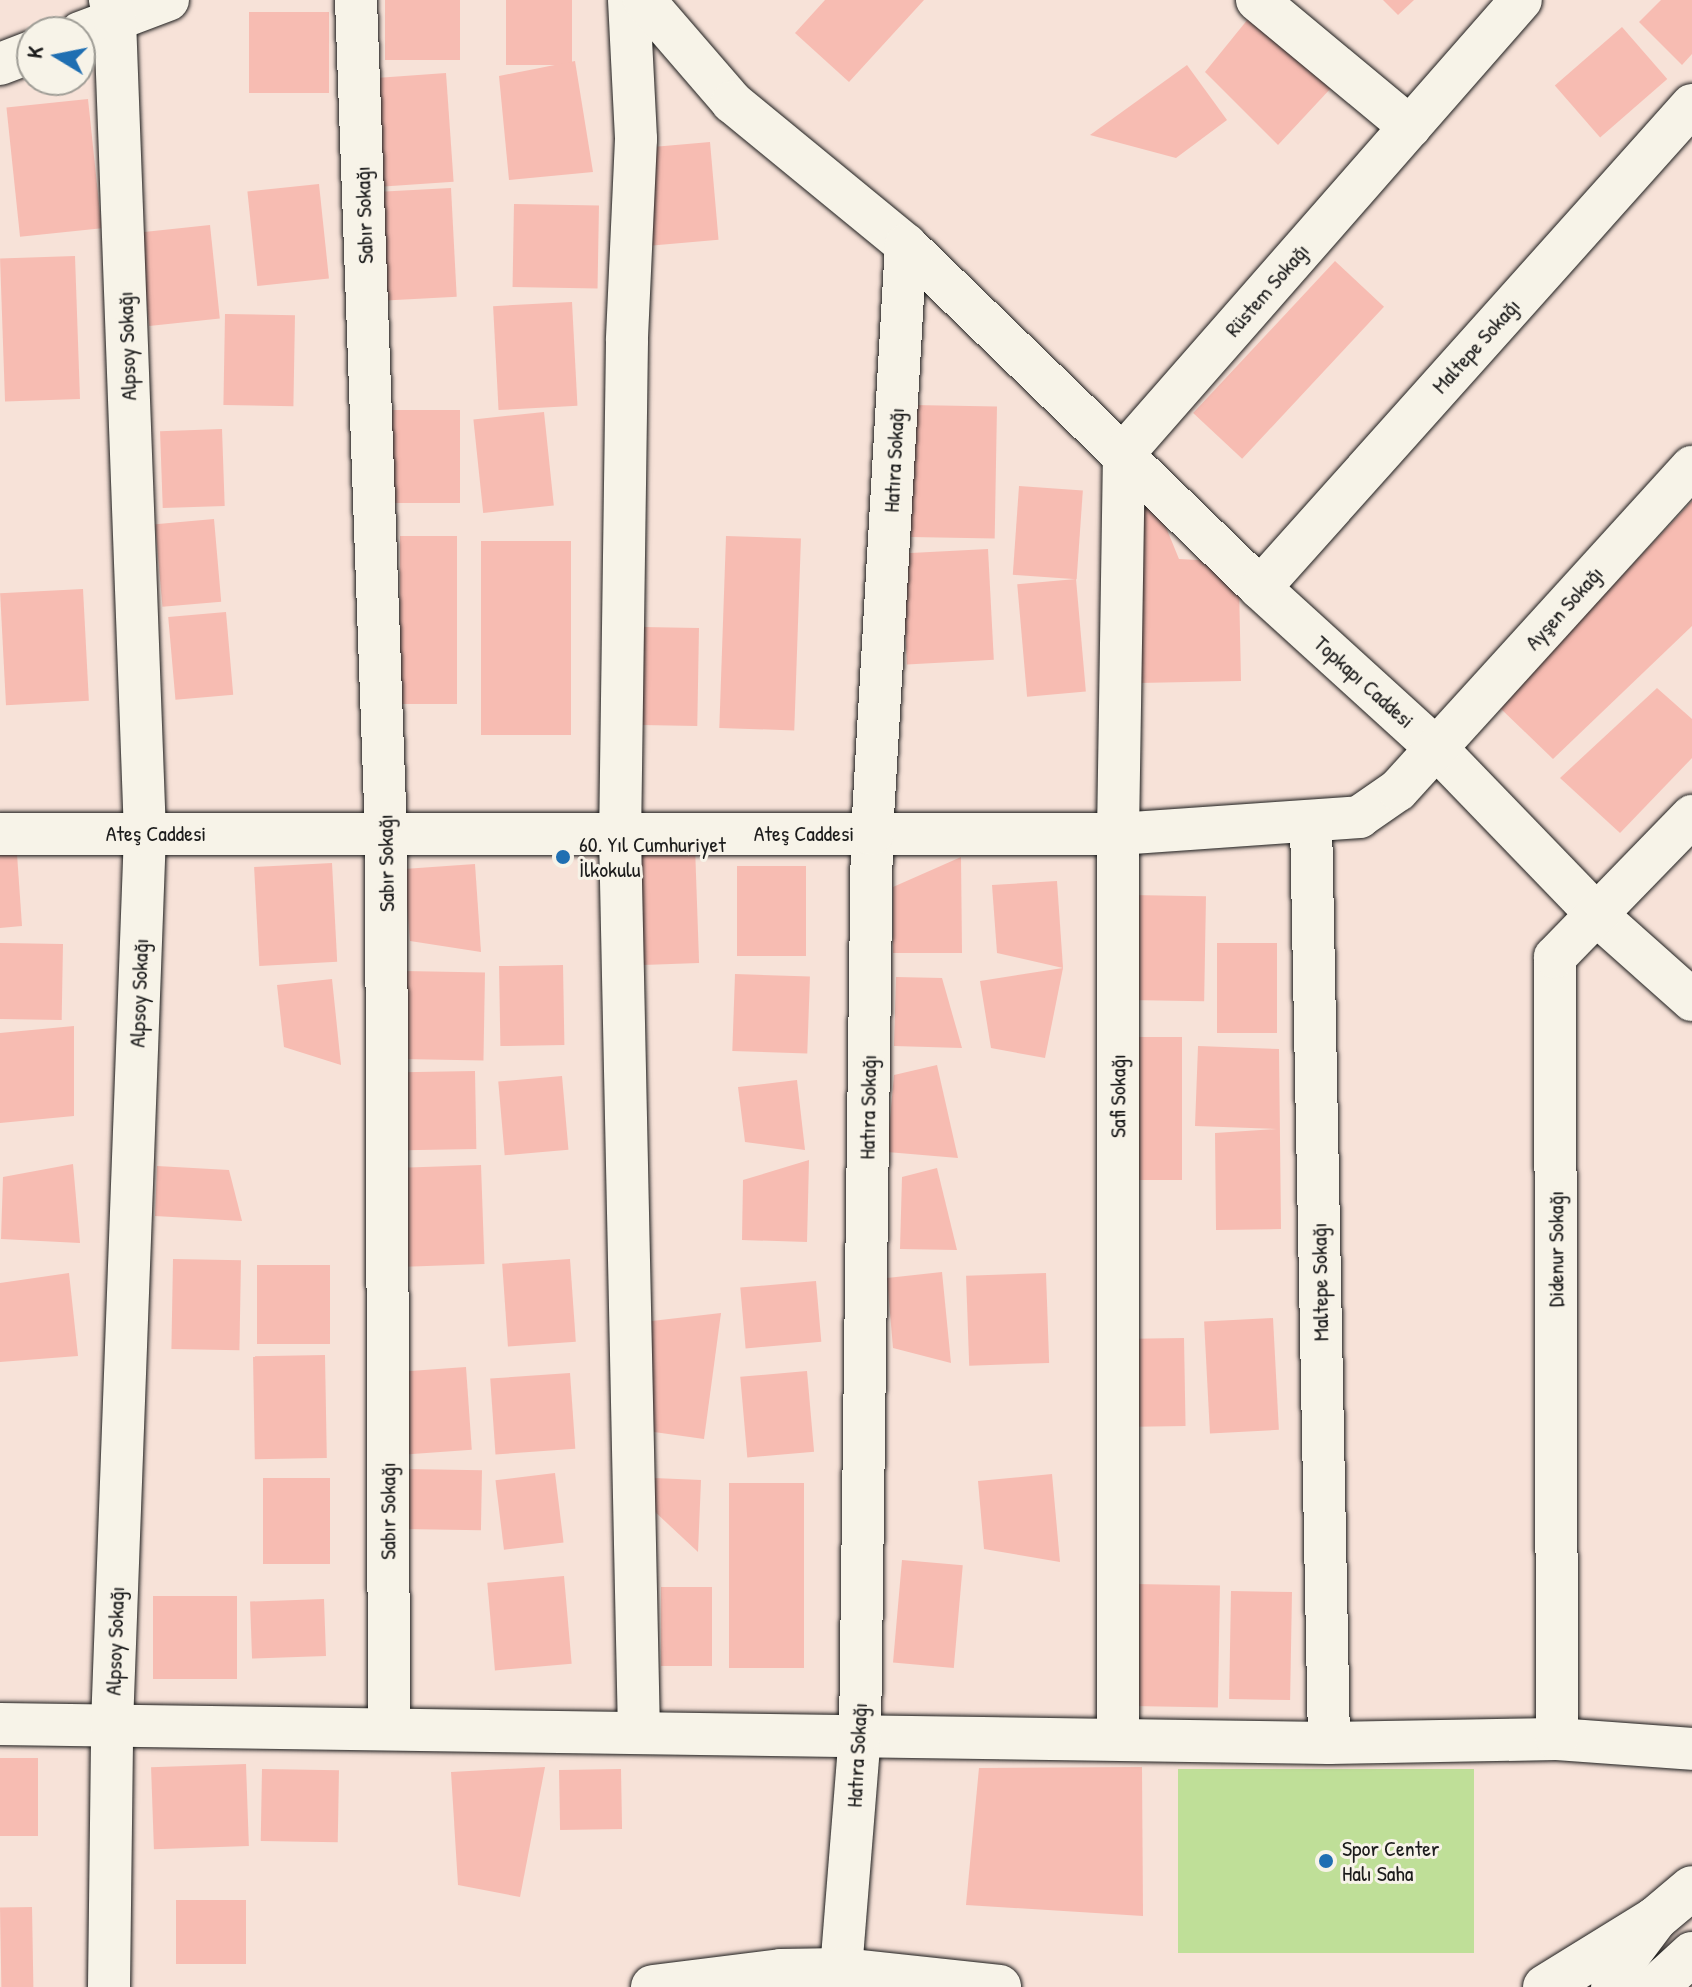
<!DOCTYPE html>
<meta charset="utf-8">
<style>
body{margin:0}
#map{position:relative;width:1692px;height:1987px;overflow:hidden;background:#f7e2d8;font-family:"Patrick Hand",sans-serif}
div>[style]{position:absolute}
.green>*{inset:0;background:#bfdf98;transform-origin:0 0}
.building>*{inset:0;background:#f7bcb2;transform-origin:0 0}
.roads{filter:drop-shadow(0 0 2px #1c1c1c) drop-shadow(0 0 2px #1c1c1c)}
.street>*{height:42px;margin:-21px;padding:0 21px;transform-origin:21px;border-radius:21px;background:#f7f3e8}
.secondary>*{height:44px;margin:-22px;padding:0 22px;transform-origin:22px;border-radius:22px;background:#f7f3e8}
.dots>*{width:22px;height:22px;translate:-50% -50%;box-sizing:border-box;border:4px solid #f7f3e8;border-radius:50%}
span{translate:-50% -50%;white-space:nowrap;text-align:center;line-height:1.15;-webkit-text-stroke:6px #f7f3e8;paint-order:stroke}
.street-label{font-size:22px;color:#1c1c1c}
.poi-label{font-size:22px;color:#1c1c1c}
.left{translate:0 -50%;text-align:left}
.north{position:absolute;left:16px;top:16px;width:80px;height:80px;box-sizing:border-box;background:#f7f3e8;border:2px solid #9f9d96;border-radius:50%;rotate:280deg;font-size:22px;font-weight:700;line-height:32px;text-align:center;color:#1c1c1c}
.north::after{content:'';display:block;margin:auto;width:28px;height:36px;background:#1f6fb2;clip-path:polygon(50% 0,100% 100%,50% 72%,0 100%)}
</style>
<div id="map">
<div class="green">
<div style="left:1474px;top:1769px;width:184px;height:296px;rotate:90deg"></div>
</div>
<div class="building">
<div style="left:385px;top:0;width:75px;height:60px"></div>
<div style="left:506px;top:0;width:66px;height:65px"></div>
<div style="clip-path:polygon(825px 0,924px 0,849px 82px,795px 33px)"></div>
<div style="clip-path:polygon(1383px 0,1414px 0,1398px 15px)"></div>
<div style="clip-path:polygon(1661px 0,1692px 0,1692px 54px,1682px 65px,1639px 22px)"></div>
<div style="clip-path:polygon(1261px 3px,1345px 73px,1278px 145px,1205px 72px)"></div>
<div style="left:249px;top:12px;width:80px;height:81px"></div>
<div style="left:1622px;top:27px;width:69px;height:89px;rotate:49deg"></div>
<div style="clip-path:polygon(575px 61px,593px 172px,509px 180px,499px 76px)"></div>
<div style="clip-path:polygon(1187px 65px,1227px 120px,1176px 158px,1090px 135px)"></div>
<div style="left:446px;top:73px;width:109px;height:70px;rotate:86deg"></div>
<div style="left:88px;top:99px;width:130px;height:82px;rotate:84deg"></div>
<div style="left:710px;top:142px;width:98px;height:69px;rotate:85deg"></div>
<div style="left:319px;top:184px;width:95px;height:72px;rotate:84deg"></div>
<div style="left:451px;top:188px;width:109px;height:71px;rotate:87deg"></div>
<div style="left:514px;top:204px;width:85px;height:83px;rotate:1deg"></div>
<div style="left:210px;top:225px;width:94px;height:71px;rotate:84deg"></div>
<div style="left:75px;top:256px;width:143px;height:75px;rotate:88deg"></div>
<div style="left:1335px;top:261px;width:67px;height:208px;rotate:43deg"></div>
<div style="left:572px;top:302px;width:104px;height:79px;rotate:87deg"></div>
<div style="left:225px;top:314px;width:70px;height:91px;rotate:1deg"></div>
<div style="left:913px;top:405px;width:84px;height:132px;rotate:1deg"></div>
<div style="left:388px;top:410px;width:72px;height:93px"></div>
<div style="left:544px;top:412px;width:94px;height:71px;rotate:84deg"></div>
<div style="left:222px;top:429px;width:77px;height:62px;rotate:88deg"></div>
<div style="left:1019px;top:486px;width:64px;height:89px;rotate:4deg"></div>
<div style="clip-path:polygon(1135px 498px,1154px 498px,1179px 559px,1216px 561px,1239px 584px,1241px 681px,1138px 683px)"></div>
<div style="clip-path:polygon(1692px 501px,1692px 626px,1553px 759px,1499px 707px)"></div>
<div style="left:214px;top:519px;width:83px;height:59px;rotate:85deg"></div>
<div style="left:457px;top:536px;width:168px;height:57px;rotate:90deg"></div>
<div style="left:726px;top:536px;width:75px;height:192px;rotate:2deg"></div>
<div style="left:571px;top:541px;width:194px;height:90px;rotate:90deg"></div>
<div style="left:988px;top:549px;width:111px;height:87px;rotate:87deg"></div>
<div style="left:1076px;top:579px;width:113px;height:59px;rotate:85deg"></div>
<div style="left:83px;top:589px;width:112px;height:83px;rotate:87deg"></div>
<div style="left:226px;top:612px;width:83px;height:58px;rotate:85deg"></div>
<div style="left:643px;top:627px;width:56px;height:98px;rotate:1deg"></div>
<div style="clip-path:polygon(1657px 688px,1692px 719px,1692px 758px,1620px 833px,1560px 778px)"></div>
<div style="left:695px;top:846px;width:117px;height:56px;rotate:88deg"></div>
<div style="clip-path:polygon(17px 854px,22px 926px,0 928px,0 855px)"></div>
<div style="clip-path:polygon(961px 857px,962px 953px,893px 953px,893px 887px)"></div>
<div style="left:332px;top:863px;width:99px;height:78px;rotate:87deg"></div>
<div style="clip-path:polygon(475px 864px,481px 952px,410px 941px,404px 869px)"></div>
<div style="left:737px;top:866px;width:69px;height:90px"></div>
<div style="clip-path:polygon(1057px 881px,1063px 968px,997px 953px,992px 885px)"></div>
<div style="left:1131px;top:895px;width:75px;height:105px;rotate:1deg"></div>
<div style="left:0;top:943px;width:63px;height:76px;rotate:1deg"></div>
<div style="left:1217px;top:943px;width:60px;height:90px"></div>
<div style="left:563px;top:965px;width:80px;height:64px;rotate:89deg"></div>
<div style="clip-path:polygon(1063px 968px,1045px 1058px,991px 1048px,980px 981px)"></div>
<div style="left:404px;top:971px;width:81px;height:88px;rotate:1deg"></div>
<div style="left:735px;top:974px;width:75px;height:77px;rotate:2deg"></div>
<div style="clip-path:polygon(896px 977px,942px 978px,962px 1048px,894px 1046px)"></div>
<div style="clip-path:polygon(332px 979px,341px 1065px,284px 1047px,277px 985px)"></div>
<div style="clip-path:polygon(74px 1026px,74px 1116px,0 1123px,0 1033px)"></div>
<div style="left:1131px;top:1037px;width:51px;height:143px"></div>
<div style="clip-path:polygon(1198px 1046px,1279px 1049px,1281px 1229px,1216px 1230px,1215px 1133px,1277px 1129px,1195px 1126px)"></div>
<div style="clip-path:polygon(937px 1065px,958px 1158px,887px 1152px,894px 1075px)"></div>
<div style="left:475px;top:1071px;width:78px;height:72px;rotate:89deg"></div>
<div style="left:562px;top:1076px;width:74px;height:64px;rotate:85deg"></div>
<div style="clip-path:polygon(797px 1080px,805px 1150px,745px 1142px,738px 1087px)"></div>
<div style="clip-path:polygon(809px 1160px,807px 1242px,742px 1240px,743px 1180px)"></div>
<div style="clip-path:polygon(73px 1164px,80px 1243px,1px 1239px,3px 1177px)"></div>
<div style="left:481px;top:1165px;width:99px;height:79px;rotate:88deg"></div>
<div style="clip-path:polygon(157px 1166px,229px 1170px,242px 1221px,155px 1216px)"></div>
<div style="clip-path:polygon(937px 1168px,957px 1250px,900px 1249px,902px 1177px)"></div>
<div style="left:173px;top:1259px;width:68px;height:90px;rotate:1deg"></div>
<div style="left:570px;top:1259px;width:83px;height:68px;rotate:86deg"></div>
<div style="left:257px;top:1265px;width:73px;height:79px"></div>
<div style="clip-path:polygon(942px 1272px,951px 1363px,893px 1348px,887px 1278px)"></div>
<div style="clip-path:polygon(69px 1273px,78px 1356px,0 1362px,0 1283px)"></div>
<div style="left:1046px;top:1273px;width:90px;height:80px;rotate:88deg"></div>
<div style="left:816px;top:1281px;width:61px;height:76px;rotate:85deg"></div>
<div style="clip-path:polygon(721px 1313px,704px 1439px,654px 1432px,643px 1322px)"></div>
<div style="left:1273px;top:1318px;width:112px;height:69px;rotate:87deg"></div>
<div style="left:1184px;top:1338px;width:88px;height:50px;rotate:89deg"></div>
<div style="left:325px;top:1355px;width:103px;height:72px;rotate:89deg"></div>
<div style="left:466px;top:1367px;width:83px;height:70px;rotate:86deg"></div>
<div style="left:807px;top:1371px;width:81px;height:67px;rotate:85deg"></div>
<div style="left:570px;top:1373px;width:76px;height:80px;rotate:86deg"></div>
<div style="left:404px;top:1469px;width:78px;height:60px;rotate:1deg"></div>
<div style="left:555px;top:1473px;width:70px;height:60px;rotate:83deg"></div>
<div style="clip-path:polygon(1052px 1474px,1060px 1562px,984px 1549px,978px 1481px)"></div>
<div style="left:263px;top:1478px;width:67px;height:86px"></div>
<div style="clip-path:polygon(654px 1478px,701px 1480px,698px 1552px,653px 1510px)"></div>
<div style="left:729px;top:1483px;width:75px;height:185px"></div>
<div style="left:902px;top:1560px;width:61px;height:103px;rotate:5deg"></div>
<div style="left:564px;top:1576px;width:88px;height:77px;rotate:85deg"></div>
<div style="left:1134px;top:1584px;width:86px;height:122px;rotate:1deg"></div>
<div style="left:661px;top:1587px;width:51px;height:79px"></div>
<div style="left:1231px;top:1591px;width:61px;height:108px;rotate:1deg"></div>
<div style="left:153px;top:1596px;width:84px;height:83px"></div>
<div style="left:324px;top:1599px;width:57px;height:74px;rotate:88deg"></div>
<div style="left:38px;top:1758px;width:78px;height:38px;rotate:90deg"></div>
<div style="left:246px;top:1764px;width:82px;height:95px;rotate:88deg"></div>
<div style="clip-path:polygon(545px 1767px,520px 1897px,458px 1885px,451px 1772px)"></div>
<div style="clip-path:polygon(1142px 1767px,1143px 1916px,966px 1905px,979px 1768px)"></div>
<div style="left:262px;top:1769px;width:77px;height:72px;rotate:1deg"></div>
<div style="left:621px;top:1769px;width:60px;height:62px;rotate:89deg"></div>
<div style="left:176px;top:1900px;width:70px;height:64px"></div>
<div style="left:32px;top:1907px;width:80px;height:32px;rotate:89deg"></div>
</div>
<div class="roads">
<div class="street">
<div style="left:356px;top:0;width:835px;rotate:87.94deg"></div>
<div style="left:386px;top:834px;width:893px;rotate:89.81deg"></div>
<div style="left:629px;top:0;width:139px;rotate:87.1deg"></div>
<div style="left:636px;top:139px;width:202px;rotate:92.6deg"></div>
<div style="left:627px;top:341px;width:493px;rotate:90.8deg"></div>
<div style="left:620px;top:834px;width:897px;rotate:88.79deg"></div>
<div style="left:644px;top:0;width:135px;rotate:49.2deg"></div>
<div style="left:732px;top:102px;width:225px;rotate:39.4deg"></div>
<div style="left:906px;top:245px;width:493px;rotate:44.1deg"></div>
<div style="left:1260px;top:588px;width:238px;rotate:42.3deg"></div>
<div style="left:1436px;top:748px;width:235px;rotate:46deg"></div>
<div style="left:1599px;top:917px;width:125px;rotate:41.7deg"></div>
<div style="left:1257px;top:0;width:199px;rotate:39.7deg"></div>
<div style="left:80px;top:33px;width:94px;rotate:-20.6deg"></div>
<div style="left:0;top:64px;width:34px;rotate:-21deg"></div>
<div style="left:1124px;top:453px;width:602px;rotate:-48.77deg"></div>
<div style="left:1260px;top:588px;width:648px;rotate:-48.19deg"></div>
<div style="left:1311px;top:821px;width:922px;rotate:88.88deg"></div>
<div style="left:0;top:834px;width:1118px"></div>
<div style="left:1118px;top:834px;width:242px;rotate:-4deg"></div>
<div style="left:1359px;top:817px;width:47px;rotate:-34.7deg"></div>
<div style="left:1398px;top:790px;width:437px;rotate:-47.7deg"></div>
<div style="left:0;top:1724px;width:1329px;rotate:0.82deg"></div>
<div style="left:1329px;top:1743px;width:228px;rotate:-1deg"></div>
<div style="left:1557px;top:1739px;width:135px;rotate:4.2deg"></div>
<div style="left:1118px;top:1739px;width:905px;rotate:-90deg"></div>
<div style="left:1118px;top:834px;width:381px;rotate:-89.1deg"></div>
<div style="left:1557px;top:1739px;width:782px;rotate:-90.15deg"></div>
<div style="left:1555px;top:957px;width:197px;rotate:-45.8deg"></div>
<div style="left:841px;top:1970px;width:237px;rotate:-85.4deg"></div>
<div style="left:860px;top:1734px;width:900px;rotate:-89.24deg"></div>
<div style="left:872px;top:834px;width:590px;rotate:-86.7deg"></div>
<div style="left:109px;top:1987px;width:262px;rotate:-89.3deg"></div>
<div style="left:112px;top:1725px;width:892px;rotate:-87.88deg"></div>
<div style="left:145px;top:834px;width:815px;rotate:-92.11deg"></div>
<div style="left:115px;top:20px;width:21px;rotate:-104deg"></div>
</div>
<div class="secondary">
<div style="left:653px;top:1987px;width:129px;rotate:-7.1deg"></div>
<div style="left:781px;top:1971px;width:60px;rotate:-1deg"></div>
<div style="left:841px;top:1970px;width:159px;rotate:6.1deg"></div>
<div style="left:1545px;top:1987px;width:129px;rotate:-31.7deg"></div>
<div style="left:1613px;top:1987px;width:26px;rotate:-69deg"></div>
<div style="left:1622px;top:1963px;width:55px;rotate:-53.1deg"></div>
<div style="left:1655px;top:1919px;width:48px;rotate:-40deg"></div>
<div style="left:1656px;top:1987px;width:49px;rotate:-42.5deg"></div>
</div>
</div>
<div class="dots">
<div style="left:563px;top:857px;background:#1f6fb2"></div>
<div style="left:1326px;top:1861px;background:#1f6fb2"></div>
</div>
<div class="street-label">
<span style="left:364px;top:215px;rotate:-92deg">Sabır Sokağı</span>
<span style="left:1267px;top:290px;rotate:-49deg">Rüstem Sokağı</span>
<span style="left:127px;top:346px;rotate:-92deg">Alpsoy Sokağı</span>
<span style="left:1476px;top:346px;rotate:-48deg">Maltepe Sokağı</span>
<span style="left:894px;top:460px;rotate:-87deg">Hatıra Sokağı</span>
<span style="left:1564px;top:608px;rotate:-48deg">Ayşen Sokağı</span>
<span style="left:1364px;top:682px;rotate:42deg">Topkapı Caddesi</span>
<span style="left:156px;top:834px">Ateş Caddesi</span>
<span style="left:804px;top:834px">Ateş Caddesi</span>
<span style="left:386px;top:863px;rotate:-91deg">Sabır Sokağı</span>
<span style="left:139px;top:993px;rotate:-88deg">Alpsoy Sokağı</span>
<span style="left:1118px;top:1096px;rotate:-90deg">Safi Sokağı</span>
<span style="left:868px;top:1107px;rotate:-89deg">Hatıra Sokağı</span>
<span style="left:1556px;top:1249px;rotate:-90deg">Didenur Sokağı</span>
<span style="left:1320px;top:1282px;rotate:-91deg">Maltepe Sokağı</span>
<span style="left:388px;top:1511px;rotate:-90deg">Sabır Sokağı</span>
<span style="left:115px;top:1641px;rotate:-88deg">Alpsoy Sokağı</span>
<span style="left:857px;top:1755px;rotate:-87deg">Hatıra Sokağı</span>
</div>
<div class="poi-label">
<span class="left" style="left:579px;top:857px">60. Yıl Cumhuriyet<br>İlkokulu</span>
<span class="left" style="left:1342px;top:1861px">Spor Center<br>Halı Saha</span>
</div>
<div class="north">K</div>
</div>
